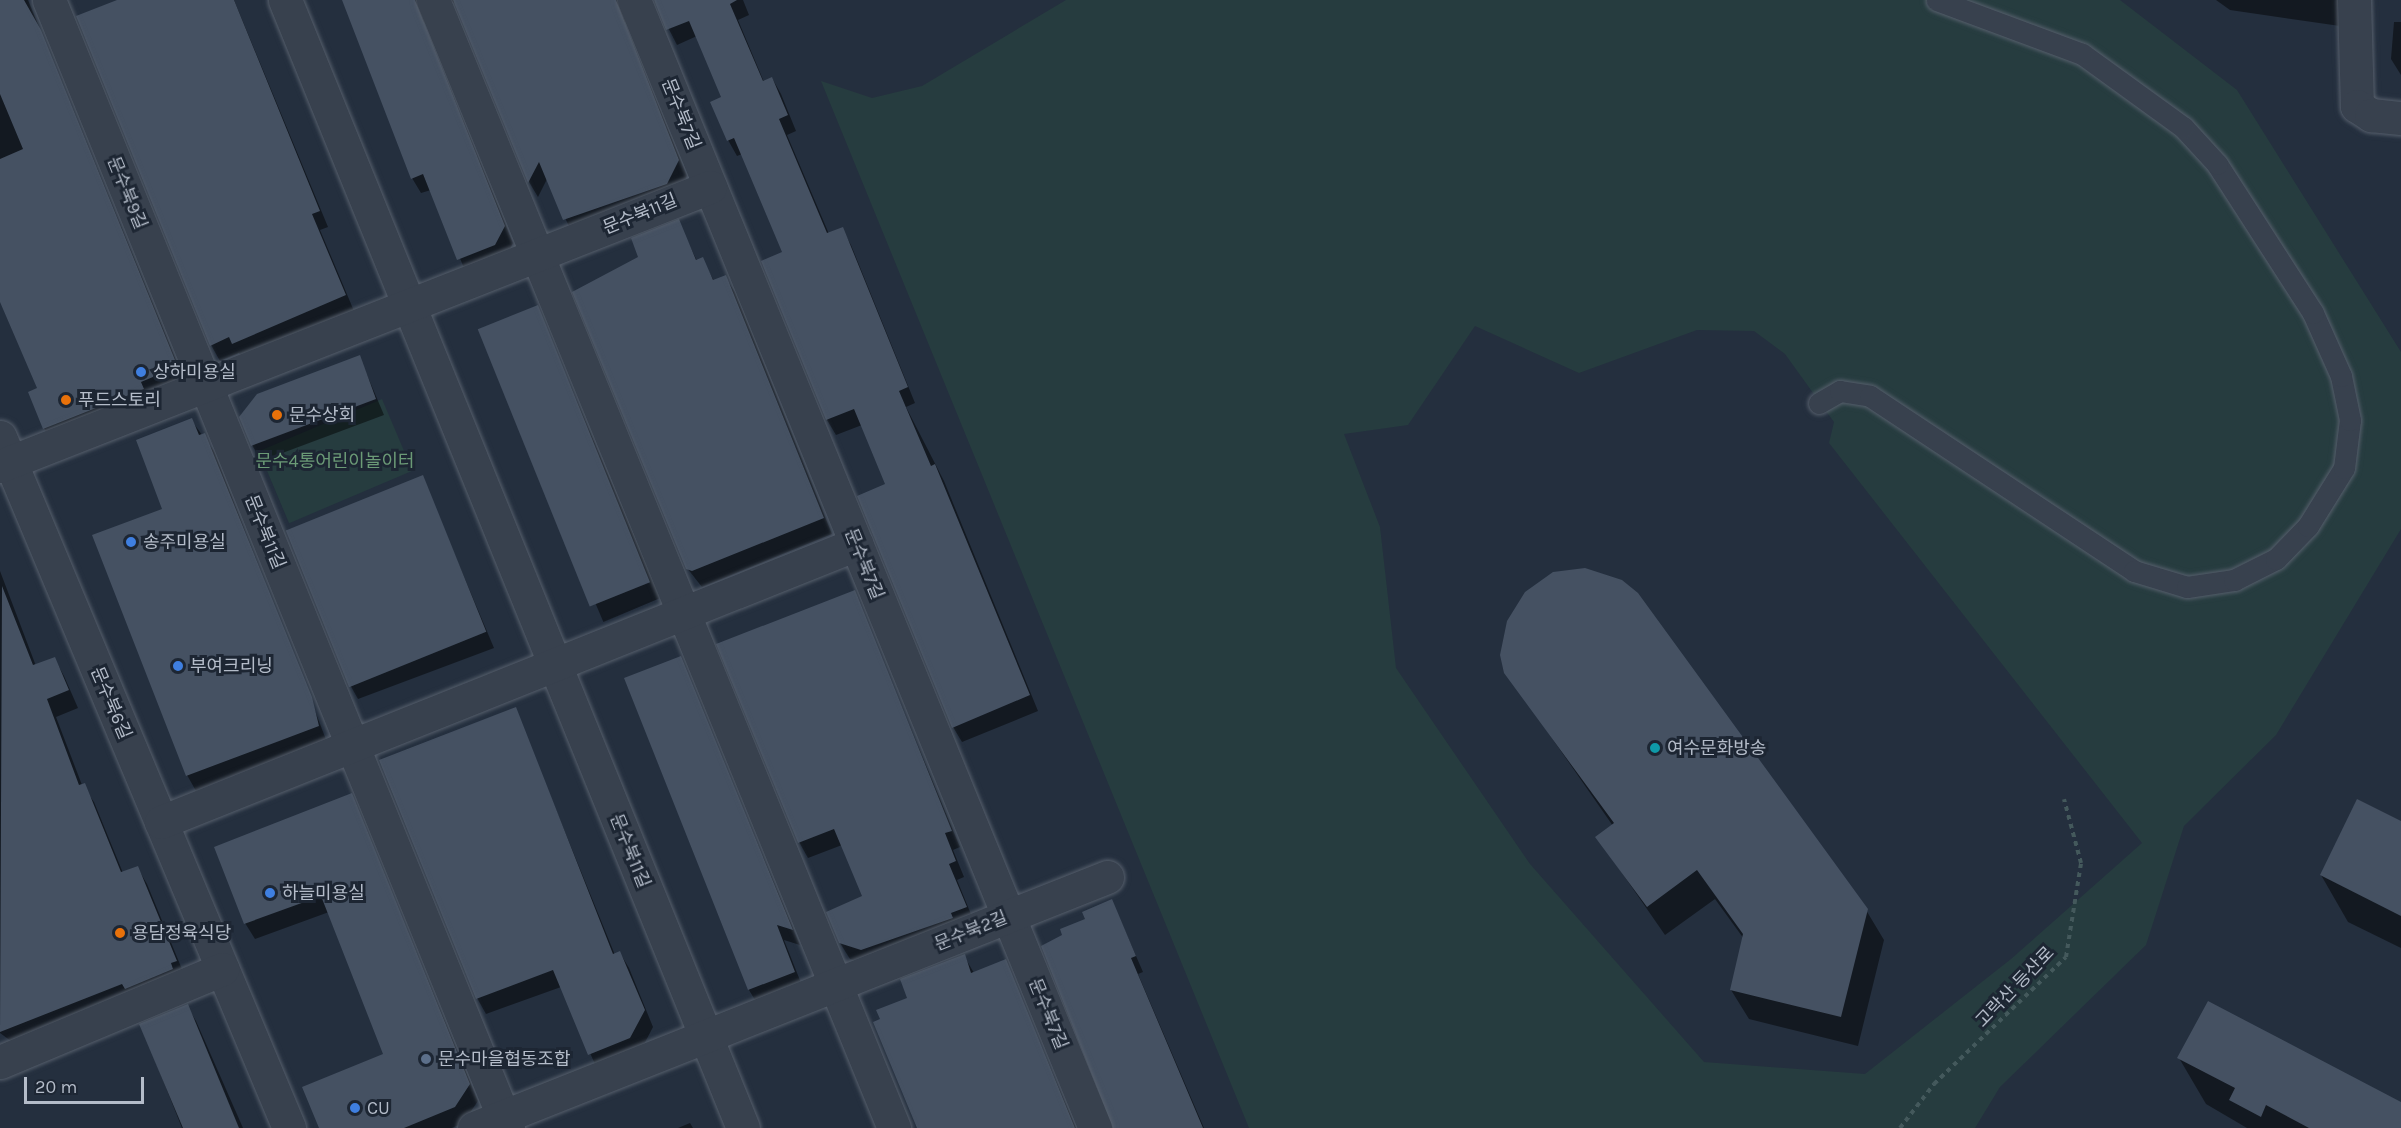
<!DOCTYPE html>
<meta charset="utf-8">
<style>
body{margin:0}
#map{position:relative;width:2401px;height:1128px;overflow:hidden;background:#242f3e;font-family:Karla,"Noto Sans KR",sans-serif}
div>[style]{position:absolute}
.green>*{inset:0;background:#263c3f;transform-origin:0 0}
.shadow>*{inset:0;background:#0007;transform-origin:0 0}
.building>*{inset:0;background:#455162;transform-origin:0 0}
.path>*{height:4px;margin-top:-2px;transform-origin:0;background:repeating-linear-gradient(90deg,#44595c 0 4.5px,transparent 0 9px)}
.roads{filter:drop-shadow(0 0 2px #565f6c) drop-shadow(0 0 2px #565f6c)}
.lane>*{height:21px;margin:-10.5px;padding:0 10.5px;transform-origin:10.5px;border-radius:10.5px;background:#38414e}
.street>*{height:33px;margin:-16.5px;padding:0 16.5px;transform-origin:16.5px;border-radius:16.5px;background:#38414e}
.dots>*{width:16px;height:16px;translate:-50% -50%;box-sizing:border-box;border:3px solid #1d2633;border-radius:50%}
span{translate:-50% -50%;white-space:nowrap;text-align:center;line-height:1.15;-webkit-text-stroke:6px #1d2633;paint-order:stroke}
.street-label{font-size:18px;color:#b4bcc9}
.poi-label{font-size:18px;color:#b4bcc9}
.left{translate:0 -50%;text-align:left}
.park-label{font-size:18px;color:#6b9a76}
.scale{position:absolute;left:24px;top:1077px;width:120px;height:27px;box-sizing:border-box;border:3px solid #b4bcc9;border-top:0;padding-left:8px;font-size:18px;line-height:21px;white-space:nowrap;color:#b4bcc9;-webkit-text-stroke:4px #1d2633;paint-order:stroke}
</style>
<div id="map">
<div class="green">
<div style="clip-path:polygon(evenodd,1066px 0,2120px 0,2237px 90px,2401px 352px,2401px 529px,2276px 735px,2184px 826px,2146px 945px,2000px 1087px,1975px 1128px,1249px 1128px,821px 81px,872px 98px,922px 86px,1066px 0,1475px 326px,1579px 373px,1697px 330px,1754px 331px,1785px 354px,1834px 422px,1829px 443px,2142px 843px,2011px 959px,1865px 1074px,1704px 1062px,1530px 864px,1396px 668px,1380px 527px,1344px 434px,1408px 425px,1475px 326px)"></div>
<div style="left:382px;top:399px;width:78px;height:134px;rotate:67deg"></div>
</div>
<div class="shadow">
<div style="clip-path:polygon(0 0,28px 0,183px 377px,53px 444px,44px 428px,39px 389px,0 300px)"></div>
<div style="clip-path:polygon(119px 0,234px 0,328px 227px,320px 230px,354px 311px,242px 359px,239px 353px,220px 361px,211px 345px)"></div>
<div style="clip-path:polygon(343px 0,436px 0,427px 4px,424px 24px,513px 243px,504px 261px,467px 275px,431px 190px,421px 193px,412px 178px)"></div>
<div style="clip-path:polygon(450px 0,638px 0,627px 5px,625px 24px,687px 176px,676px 199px,573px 235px,547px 179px,538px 197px,529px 182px,457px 5px)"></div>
<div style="clip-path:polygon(654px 0,743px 0,749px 15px,738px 20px,764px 82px,772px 78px,781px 94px,796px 131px,787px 135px,829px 234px,842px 229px,851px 245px,915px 403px,906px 407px,944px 481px,1038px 711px,962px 742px,953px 727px,887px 485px,862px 425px,836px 435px,827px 420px,763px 261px,784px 253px,742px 154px,737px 156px,728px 140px,712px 103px,723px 98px,697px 36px,677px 45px)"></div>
<div style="clip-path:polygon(2216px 0,2344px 0,2340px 26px,2230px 10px)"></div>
<div style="clip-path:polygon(2394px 22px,2401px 22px,2401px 75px,2391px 59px)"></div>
<div style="clip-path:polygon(678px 221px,697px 261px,702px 259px,714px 281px,725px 277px,735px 292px,832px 534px,702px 587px,687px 568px,640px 257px)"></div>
<div style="left:537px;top:307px;width:316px;height:62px;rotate:67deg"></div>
<div style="clip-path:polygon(359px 356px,384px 415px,261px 461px,252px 445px)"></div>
<div style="clip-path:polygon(191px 420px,214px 451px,327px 742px,196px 791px,187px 775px,164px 509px)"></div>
<div style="clip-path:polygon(422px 477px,494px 648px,358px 699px,349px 683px)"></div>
<div style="clip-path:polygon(0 571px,36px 666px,54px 658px,64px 676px,78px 708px,56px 717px,82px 785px,94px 802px,123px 873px,137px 867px,147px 884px,186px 979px,19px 1047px,0 1033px)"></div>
<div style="clip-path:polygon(854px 592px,960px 847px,953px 850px,964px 877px,957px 880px,975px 924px,871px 965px,850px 959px,840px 943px,864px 897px,842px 845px,808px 858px,799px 842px)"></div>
<div style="clip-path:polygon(680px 658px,800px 945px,784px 940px,803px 988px,758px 1005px,749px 990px)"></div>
<div style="clip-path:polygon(1506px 672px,1866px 910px,1884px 940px,1858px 1046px,1749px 1019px,1731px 990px,1744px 939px,1715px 899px,1665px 935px,1597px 837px,1613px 826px)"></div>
<div style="clip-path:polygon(515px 709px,615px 955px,620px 953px,629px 968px,653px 1027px,639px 1054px,598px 1071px,561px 987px,486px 1014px,477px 998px)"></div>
<div style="clip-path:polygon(351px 795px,478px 1101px,463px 1123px,452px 1128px,320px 1128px,385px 1055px,329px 912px,255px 939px,245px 923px)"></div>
<div style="clip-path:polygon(2401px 822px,2401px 948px,2348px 922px,2321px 875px)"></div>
<div style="clip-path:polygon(1112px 901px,1143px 972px,1138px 974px,1204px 1128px,1115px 1128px,1064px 936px)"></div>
<div style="clip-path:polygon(964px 956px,974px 973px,1005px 961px,1076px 1128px,918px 1128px,909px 999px)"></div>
<div style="clip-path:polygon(187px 1006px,196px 1021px,243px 1128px,182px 1128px,141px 1025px)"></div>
<div style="clip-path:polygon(2179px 1058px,2401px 1104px,2401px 1128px,2247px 1128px,2206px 1104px)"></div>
<div style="clip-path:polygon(690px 1123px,693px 1128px,678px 1128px)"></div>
</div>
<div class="building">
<div style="clip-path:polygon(0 0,24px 0,41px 30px,175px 360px,170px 363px,172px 369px,141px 382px,144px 389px,43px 429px,28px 392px,37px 388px,0 302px,0 159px,23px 149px,0 94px)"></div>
<div style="clip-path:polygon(117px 0,234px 0,320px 211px,312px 214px,346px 295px,232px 344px,229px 337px,210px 346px,76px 16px)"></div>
<div style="clip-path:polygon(342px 0,415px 0,505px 226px,495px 245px,457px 260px,423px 174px,411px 179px)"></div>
<div style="clip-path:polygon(453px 0,616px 0,679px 160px,667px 184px,563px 220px,539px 162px,528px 183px)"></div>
<div style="clip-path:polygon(654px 0,737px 0,730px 4px,763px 81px,772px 77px,788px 115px,779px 119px,827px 233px,843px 227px,908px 387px,899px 391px,931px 466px,935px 464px,1030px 695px,952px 728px,857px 496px,885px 484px,854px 409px,826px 420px,761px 261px,782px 252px,734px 138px,727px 141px,710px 102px,721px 97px,689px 21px,666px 30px)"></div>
<div style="clip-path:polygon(679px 219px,696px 260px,703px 257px,713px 280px,726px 275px,824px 518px,692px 571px,686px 569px,572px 292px,638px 257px,631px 238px)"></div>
<div style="left:538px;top:305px;width:299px;height:65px;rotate:68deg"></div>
<div style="clip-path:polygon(360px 355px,376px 399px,251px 446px,239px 417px,257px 394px)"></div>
<div style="clip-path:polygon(192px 418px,199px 435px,205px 433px,312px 697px,319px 726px,186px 776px,92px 535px,162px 509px,136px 440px)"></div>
<div style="left:423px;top:475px;width:169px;height:148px;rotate:68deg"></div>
<div style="clip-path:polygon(1585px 568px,1622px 580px,1638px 593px,1868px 909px,1841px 1017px,1730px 990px,1743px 934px,1697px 870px,1647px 907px,1595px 837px,1614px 823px,1504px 673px,1500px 655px,1507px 621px,1525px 592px,1553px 572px)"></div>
<div style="clip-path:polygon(2px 586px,33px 665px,55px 657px,69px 690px,47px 699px,79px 785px,85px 783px,121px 872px,138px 866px,177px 961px,171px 963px,173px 969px,125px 989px,122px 984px,0 1032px)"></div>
<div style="clip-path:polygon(855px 590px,952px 831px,945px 833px,956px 861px,949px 864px,967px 907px,951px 913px,953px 918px,861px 950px,839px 943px,826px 912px,862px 896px,834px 829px,798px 843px,716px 644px)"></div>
<div style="clip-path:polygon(681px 656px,793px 930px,777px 925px,795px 972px,748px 990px,624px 678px)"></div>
<div style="clip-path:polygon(516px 707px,613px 954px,620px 951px,645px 1010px,630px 1038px,588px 1055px,553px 970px,476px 999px,379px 760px)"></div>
<div style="clip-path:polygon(352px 793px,470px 1084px,455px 1107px,404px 1128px,319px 1128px,302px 1087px,383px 1054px,321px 896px,244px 924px,214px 847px)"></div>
<div style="clip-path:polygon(2357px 799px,2401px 821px,2401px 916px,2320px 875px)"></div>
<div style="clip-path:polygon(1112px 899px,1136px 956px,1131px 958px,1203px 1128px,1113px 1128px,1041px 946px,1062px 935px,1060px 929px,1085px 919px,1082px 912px)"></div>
<div style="clip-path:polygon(965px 954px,971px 973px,1006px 959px,1075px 1128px,917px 1128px,873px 1022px,880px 1019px,876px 1010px,907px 998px,900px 979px)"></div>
<div style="clip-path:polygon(2208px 1001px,2401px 1102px,2401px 1128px,2309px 1128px,2266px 1105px,2261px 1117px,2229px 1100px,2235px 1088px,2177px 1058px)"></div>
<div style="clip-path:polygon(188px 1004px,239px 1128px,183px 1128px,139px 1024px)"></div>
</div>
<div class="path">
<div style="left:1900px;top:1128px;width:56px;rotate:-52.3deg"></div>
<div style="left:1934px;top:1084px;width:183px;rotate:-43.9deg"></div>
<div style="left:2066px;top:957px;width:95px;rotate:-80.9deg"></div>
<div style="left:2081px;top:863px;width:66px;rotate:-104.9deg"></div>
</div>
<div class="roads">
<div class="lane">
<div style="left:1819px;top:403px;width:24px;rotate:-30deg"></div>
<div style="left:1840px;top:391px;width:30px;rotate:9deg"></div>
<div style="left:1870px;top:396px;width:317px;rotate:33.5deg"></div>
<div style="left:2134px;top:571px;width:55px;rotate:16.8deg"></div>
<div style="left:2187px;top:587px;width:48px;rotate:-8.5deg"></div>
<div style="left:2234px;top:580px;width:47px;rotate:-26.6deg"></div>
<div style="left:2276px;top:559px;width:46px;rotate:-45.9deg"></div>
<div style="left:2308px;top:526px;width:68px;rotate:-58.2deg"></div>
<div style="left:2344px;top:468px;width:48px;rotate:-82.9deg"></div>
<div style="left:2350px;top:420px;width:45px;rotate:-101.6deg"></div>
<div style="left:2341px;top:376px;width:69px;rotate:-114deg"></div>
<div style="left:2313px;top:313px;width:177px;rotate:-122.8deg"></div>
<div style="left:2217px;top:164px;width:50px;rotate:-132.6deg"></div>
<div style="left:2183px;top:127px;width:125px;rotate:-144.1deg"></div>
<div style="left:2082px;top:54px;width:155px;rotate:-159.6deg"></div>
</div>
<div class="street">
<div style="left:49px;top:0;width:1218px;rotate:67.86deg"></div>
<div style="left:285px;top:0;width:1217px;rotate:67.9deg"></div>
<div style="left:433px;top:0;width:1219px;rotate:67.77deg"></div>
<div style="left:634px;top:0;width:1219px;rotate:67.77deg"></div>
<div style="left:2354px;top:0;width:106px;rotate:88.4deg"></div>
<div style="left:2357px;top:106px;width:17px;rotate:33deg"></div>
<div style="left:2371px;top:115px;width:30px;rotate:6deg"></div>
<div style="left:0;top:437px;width:749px;rotate:67.3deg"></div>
<div style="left:0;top:466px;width:763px;rotate:-21.45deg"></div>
<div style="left:161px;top:822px;width:749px;rotate:-21.8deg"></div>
<div style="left:0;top:1062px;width:241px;rotate:-22.7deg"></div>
<div style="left:474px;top:1128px;width:681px;rotate:-21.63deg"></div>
</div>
</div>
<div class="dots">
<div style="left:141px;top:372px;background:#3f7fe0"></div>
<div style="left:66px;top:400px;background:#e8710a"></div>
<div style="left:277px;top:415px;background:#e8710a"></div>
<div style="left:131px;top:542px;background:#3f7fe0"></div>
<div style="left:178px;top:666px;background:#3f7fe0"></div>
<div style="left:1655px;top:748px;background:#0f9aa8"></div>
<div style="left:270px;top:893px;background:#3f7fe0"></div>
<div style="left:120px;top:933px;background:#e8710a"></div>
<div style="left:426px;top:1059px;background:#5c6f8a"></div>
<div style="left:355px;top:1108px;background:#3f7fe0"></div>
</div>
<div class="street-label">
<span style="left:681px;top:114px;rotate:68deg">문수북7길</span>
<span style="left:127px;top:193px;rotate:68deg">문수북9길</span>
<span style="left:640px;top:214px;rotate:-22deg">문수북11길</span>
<span style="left:265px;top:532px;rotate:68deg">문수북11길</span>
<span style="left:864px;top:564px;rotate:68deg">문수북7길</span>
<span style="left:111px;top:703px;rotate:67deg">문수북6길</span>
<span style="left:630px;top:851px;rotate:68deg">문수북11길</span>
<span style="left:971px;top:931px;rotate:-22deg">문수북2길</span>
<span style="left:2015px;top:987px;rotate:-46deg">고락산 등산로</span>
<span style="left:1048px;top:1014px;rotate:68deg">문수북7길</span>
</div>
<div class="poi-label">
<span class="left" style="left:153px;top:372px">상하미용실</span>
<span class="left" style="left:78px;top:400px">푸드스토리</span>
<span class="left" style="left:289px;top:415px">문수상회</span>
<span class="left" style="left:143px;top:542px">송주미용실</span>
<span class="left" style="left:190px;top:666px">부여크리닝</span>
<span class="left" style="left:1667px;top:748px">여수문화방송</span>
<span class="left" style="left:282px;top:893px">하늘미용실</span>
<span class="left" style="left:132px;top:933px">용담정육식당</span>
<span class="left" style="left:438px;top:1059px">문수마을협동조합</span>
<span class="left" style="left:367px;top:1108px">CU</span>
</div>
<div class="park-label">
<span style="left:335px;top:461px">문수4통어린이놀이터</span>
</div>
<div class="scale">20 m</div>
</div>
